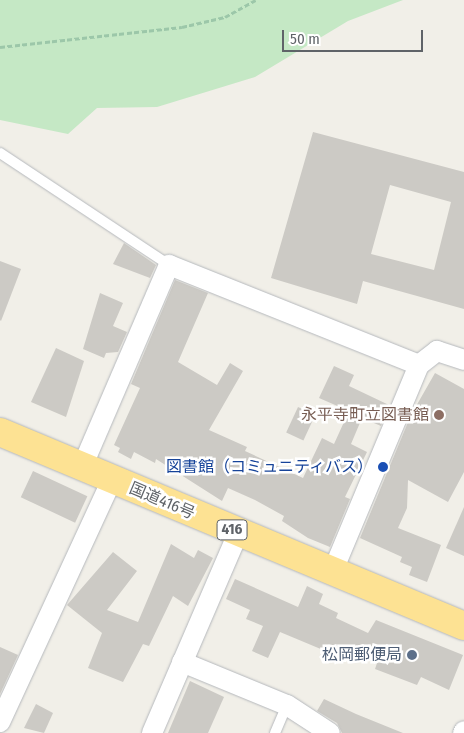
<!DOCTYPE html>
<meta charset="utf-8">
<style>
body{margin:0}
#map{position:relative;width:464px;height:733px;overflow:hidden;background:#f1efe8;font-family:"Fira Sans Condensed","Noto Sans JP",sans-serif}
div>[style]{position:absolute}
.green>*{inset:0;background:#c5e8c5}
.building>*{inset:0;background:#cccac5;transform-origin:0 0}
.path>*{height:3px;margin-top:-1.5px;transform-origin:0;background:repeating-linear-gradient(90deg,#9cc7a9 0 5px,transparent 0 7.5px)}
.roads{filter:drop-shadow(0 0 1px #b5b8bc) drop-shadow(0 0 1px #b5b8bc)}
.lane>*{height:10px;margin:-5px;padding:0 5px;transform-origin:5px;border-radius:5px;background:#fff}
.street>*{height:20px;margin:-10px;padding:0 10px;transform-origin:10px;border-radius:10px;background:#fff}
.highway>*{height:28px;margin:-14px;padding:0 14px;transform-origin:14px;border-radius:14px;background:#fde293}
.dots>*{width:14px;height:14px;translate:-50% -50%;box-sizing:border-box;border:2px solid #fff;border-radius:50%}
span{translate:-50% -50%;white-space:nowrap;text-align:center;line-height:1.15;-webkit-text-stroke:5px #fff;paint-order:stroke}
.shield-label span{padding:1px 4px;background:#fff;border:1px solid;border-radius:4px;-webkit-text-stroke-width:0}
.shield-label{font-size:15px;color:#5f6368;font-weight:700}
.education-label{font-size:16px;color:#785e54}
.right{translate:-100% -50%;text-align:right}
.transit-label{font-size:16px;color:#164399}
.street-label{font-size:16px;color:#5f6368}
.service-label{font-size:16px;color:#4e5e75}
.scale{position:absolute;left:282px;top:30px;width:141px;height:22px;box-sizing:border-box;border:2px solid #5f6368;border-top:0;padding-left:6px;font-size:15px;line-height:18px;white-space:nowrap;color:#5f6368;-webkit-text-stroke:4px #fff;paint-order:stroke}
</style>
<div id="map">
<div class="green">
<div style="clip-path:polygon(0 0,403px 0,348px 21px,255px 77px,157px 107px,97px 108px,68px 134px,0 120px)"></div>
</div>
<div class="building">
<div style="clip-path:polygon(evenodd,313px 132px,464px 172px,464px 309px,363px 281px,357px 304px,271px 278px,313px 132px,390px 185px,451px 202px,434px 270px,371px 254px,390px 185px)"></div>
<div style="clip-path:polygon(124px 243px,156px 265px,150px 278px,113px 264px)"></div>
<div style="clip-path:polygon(0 261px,21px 269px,1px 321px,0 320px)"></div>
<div style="clip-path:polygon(175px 280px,208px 293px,178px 362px,217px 385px,230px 363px,243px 371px,209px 430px,247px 447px,245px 451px,303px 478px,322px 438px,334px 444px,349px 411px,319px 398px,334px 366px,354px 375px,349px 386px,389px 405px,381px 426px,362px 418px,351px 444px,367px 452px,345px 497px,350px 499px,330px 547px,308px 538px,282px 521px,284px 516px,255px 500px,228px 488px,222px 501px,156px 459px,155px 463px,134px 452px,131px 459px,118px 452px,120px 448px,114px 445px,140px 388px,131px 384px)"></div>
<div style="clip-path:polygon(100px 293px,123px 303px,113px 326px,127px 332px,118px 352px,106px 353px,104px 358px,83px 349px)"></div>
<div style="clip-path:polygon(56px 348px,84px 361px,66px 417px,31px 402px)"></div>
<div style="clip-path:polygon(435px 373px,464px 389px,464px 472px,448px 502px,408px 480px,407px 508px,398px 528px,441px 545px,427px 582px,409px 575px,412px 567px,400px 562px,402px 557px,360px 538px,411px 415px)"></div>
<div style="left:298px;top:407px;width:19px;height:28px;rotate:25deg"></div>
<div style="left:33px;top:471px;width:60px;height:29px;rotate:25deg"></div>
<div style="clip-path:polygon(464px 507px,464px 556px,446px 548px)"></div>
<div style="clip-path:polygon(171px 544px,194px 558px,198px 550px,213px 558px,188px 606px,173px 596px,149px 646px,143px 644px,123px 682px,88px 668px,102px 633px,67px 605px,113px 552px,137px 571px,107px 610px,138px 622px)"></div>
<div style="clip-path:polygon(235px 579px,298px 607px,307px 586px,323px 594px,319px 604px,338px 613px,336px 618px,368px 633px,376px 620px,463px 655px,449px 690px,421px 677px,417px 685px,375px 669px,377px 663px,350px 653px,347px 660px,280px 632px,268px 658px,252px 651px,263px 626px,246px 619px,250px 610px,226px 599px)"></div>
<div style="clip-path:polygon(0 647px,18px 655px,0 694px)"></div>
<div style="clip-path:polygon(190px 681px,224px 697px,208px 733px,168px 733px)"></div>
<div style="clip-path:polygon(324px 699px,356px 714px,403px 733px,342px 733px,337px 723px,317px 711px)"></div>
<div style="clip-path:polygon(36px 704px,53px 713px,44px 733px,24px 728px)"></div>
</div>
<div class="path">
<div style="left:0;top:47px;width:183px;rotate:-6.3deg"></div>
<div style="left:182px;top:27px;width:44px;rotate:-13.1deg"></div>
<div style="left:225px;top:17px;width:35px;rotate:-29deg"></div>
</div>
<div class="roads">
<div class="lane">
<div style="left:0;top:153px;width:203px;rotate:33.5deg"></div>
<div style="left:275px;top:733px;width:30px;rotate:-67deg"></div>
</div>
<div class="street">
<div style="left:82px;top:467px;width:220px;rotate:-66.7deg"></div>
<div style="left:169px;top:265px;width:269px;rotate:21.8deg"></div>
<div style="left:332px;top:573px;width:225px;rotate:-67.3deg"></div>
<div style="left:419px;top:365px;width:23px;rotate:-38deg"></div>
<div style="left:437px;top:351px;width:28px;rotate:18deg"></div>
<div style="left:182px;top:662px;width:113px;rotate:22.3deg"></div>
<div style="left:287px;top:705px;width:51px;rotate:33.1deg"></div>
<div style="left:0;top:722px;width:267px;rotate:-65.2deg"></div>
<div style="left:152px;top:733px;width:218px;rotate:-66.7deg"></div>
<div style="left:463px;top:733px;width:2px;rotate:-63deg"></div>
</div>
<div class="highway">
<div style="left:0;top:432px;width:503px;rotate:22.69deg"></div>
</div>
</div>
<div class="dots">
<div style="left:439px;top:415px;background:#8d6e63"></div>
<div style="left:383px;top:467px;background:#1a4fb4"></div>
<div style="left:412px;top:655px;background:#5c6f8a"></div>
</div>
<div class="shield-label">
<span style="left:232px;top:530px">416</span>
</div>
<div class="education-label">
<span class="right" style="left:429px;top:415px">永平寺町立図書館</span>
</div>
<div class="transit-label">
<span class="right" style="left:373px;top:467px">図書館（コミュニティバス）</span>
</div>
<div class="street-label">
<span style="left:162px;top:501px;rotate:23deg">国道416号</span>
</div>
<div class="service-label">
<span class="right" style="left:402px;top:655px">松岡郵便局</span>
</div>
<div class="scale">50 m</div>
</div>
